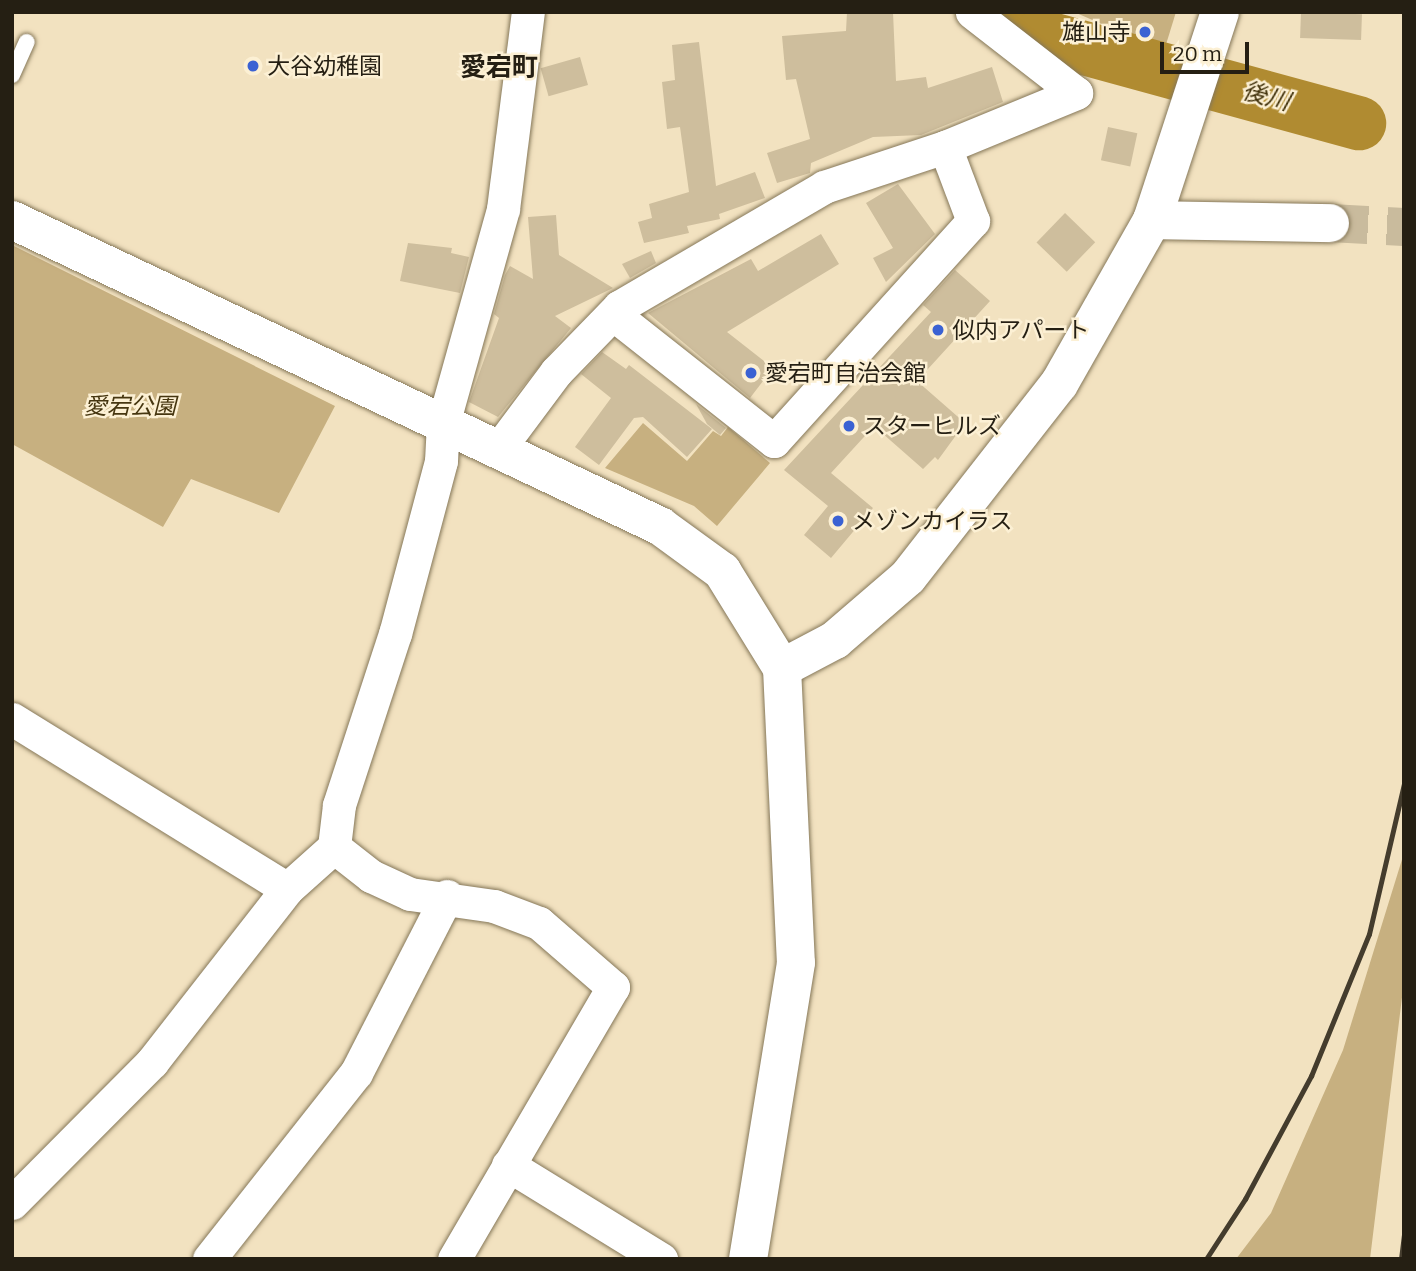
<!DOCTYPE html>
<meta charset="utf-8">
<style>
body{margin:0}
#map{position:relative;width:1416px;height:1271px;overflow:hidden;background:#f2e2c0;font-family:Bitter,"Noto Sans JP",serif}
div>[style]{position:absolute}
.green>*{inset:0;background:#c7b080}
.river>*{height:54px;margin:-27px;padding:0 27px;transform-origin:27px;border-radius:27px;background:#b08b31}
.building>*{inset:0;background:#cebe9d;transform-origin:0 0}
.tertiary-tunnel>*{height:38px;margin-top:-19px;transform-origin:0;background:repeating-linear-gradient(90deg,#c9bb9d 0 38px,transparent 0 57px)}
.roads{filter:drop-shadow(0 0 2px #857758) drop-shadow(0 0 2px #857758)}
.service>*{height:16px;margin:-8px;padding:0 8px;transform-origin:8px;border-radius:8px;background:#fff}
.minor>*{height:33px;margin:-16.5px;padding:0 16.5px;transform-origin:16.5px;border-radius:16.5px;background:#fff}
.tertiary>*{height:38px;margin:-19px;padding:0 19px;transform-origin:19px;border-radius:19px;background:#fff}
.rail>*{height:5px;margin:-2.5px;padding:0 2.5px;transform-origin:2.5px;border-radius:2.5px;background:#443c2d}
.dots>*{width:19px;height:19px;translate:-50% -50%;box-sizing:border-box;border:4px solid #fcf0d4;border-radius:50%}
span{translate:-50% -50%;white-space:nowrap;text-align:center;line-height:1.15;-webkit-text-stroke:5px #fcf0d4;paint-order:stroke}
.poi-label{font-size:23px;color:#251f13}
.right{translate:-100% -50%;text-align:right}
.left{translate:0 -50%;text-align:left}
.park-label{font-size:23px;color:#463610;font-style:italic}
.water-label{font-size:24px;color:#41310a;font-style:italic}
.quarter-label{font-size:26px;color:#251f13;font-weight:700}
.frame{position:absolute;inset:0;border:14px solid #251f13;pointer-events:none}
.scale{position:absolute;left:1160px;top:42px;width:89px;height:32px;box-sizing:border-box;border:4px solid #251f13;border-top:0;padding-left:9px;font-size:21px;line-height:24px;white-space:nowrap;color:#251f13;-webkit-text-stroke:5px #fcf0d4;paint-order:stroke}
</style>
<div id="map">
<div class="green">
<div style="clip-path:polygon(1074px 12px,1176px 12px,1164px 51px)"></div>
<div style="clip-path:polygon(12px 245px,335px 406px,279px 513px,191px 479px,163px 527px,12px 444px)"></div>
<div style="clip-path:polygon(643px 423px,687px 461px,713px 431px,721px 436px,728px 427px,770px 463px,717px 526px,694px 506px,605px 468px)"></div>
<div style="clip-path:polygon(1404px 853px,1404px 981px,1370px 1259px,1236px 1259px,1271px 1213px,1343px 1050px)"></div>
</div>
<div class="river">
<div style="left:1020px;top:12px;width:31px;rotate:50deg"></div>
<div style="left:1040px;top:36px;width:331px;rotate:15.3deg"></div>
</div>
<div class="building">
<div style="clip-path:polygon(847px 12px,893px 12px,896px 81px,926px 77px,928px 88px,992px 67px,1003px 102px,921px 135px,873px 137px,811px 163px,810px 173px,777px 183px,767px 153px,810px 139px,796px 79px,786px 80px,782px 36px,846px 31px)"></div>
<div style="left:1301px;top:12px;width:61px;height:26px;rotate:2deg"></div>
<div style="clip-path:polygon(699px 42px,716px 186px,755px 172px,765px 198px,719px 214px,720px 219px,687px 226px,689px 233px,644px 243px,638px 222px,652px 218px,649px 204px,689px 192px,680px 127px,667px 129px,662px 82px,675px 80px,672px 45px)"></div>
<div style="left:580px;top:57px;width:29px;height:41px;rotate:74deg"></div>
<div style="left:1108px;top:127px;width:30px;height:34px;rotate:12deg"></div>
<div style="clip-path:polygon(898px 184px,935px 234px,886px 282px,873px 258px,893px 248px,866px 203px)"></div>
<div style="left:1065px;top:213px;width:42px;height:41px;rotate:44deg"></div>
<div style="clip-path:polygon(556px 215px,559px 255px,613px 288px,555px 316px,571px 328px,498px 417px,469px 402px,499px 318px,494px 314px,505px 275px,510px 266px,533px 279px,528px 217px)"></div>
<div style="clip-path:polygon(821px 234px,839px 264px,727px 332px,773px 368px,750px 398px,648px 313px,751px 259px,758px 271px)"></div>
<div style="clip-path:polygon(408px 243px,452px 248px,451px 253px,469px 257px,460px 293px,400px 281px)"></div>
<div style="clip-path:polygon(651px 251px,656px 263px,630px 278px,622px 264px)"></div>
<div style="clip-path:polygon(955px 270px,990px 301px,917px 381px,965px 423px,938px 460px,935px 457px,923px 469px,874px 426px,831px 473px,873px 508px,831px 558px,804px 535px,828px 506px,784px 470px,931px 312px,923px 305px)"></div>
<div style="clip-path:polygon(602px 352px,626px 369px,629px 365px,712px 429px,687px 457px,643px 417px,634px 418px,599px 465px,575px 447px,611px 398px,581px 374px)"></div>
<div style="clip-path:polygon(696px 404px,726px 428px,720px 435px,707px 424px)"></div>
</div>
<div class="tertiary-tunnel">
<div style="left:1330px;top:223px;width:74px;rotate:3.1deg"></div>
</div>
<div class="roads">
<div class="service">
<div style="left:12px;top:75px;width:36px;rotate:-66deg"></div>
</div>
<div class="minor">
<div style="left:613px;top:314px;width:205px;rotate:38.3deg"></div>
<div style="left:774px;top:441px;width:297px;rotate:-47.9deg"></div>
<div style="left:973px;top:221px;width:79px;rotate:-110.7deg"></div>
<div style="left:497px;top:451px;width:99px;rotate:-53.2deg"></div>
<div style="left:556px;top:372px;width:91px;rotate:-45.9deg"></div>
<div style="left:619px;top:307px;width:238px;rotate:-30.3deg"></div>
<div style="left:824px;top:187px;width:127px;rotate:-18.3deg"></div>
<div style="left:945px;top:147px;width:142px;rotate:-22.4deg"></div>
<div style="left:1076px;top:93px;width:132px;rotate:-142.1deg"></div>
<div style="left:12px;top:719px;width:323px;rotate:31.7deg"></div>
<div style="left:334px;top:847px;width:47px;rotate:38.1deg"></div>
<div style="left:371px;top:876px;width:43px;rotate:24.8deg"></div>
<div style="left:410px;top:894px;width:85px;rotate:8.1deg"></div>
<div style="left:494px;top:906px;width:48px;rotate:20.7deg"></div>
<div style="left:539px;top:923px;width:98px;rotate:40.9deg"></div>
<div style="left:613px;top:987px;width:315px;rotate:120.3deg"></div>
<div style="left:508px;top:1165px;width:180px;rotate:31.6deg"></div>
<div style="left:12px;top:1203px;width:199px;rotate:-45.2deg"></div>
<div style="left:152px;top:1062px;width:219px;rotate:-52deg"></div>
<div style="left:287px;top:889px;width:63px;rotate:-41.8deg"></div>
<div style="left:334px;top:847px;width:42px;rotate:-83.2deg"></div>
<div style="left:339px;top:805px;width:180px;rotate:-71.9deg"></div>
<div style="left:395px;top:634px;width:179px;rotate:-75.1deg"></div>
<div style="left:441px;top:461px;width:37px;rotate:-87deg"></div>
<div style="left:443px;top:424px;width:223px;rotate:-74.4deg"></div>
<div style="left:503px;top:209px;width:199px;rotate:-82.8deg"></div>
<div style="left:209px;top:1259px;width:237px;rotate:-51.7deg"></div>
<div style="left:356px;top:1073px;width:199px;rotate:-62.8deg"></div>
</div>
<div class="tertiary">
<div style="left:12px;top:220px;width:717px;rotate:25.28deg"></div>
<div style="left:660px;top:526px;width:77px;rotate:36deg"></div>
<div style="left:722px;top:571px;width:114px;rotate:58.3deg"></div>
<div style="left:782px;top:668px;width:295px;rotate:87.3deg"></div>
<div style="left:796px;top:963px;width:300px;rotate:99.2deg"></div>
<div style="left:1152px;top:220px;width:178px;rotate:1deg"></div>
<div style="left:782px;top:668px;width:60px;rotate:-27.8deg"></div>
<div style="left:835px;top:640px;width:96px;rotate:-40.8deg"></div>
<div style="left:908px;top:577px;width:245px;rotate:-52deg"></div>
<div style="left:1059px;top:384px;width:189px;rotate:-60.4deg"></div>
<div style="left:1152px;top:220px;width:219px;rotate:-71.9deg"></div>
</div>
</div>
<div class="rail">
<div style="left:1206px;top:1259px;width:72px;rotate:-57deg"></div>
<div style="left:1245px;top:1199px;width:140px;rotate:-61.8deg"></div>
<div style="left:1311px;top:1076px;width:153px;rotate:-67.8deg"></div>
<div style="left:1369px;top:934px;width:155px;rotate:-76.9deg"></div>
<div style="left:1401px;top:1259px;width:24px;rotate:-83deg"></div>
</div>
<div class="dots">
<div style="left:1145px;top:32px;background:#3b62d3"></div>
<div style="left:253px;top:66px;background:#3b62d3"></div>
<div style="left:938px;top:330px;background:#3b62d3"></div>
<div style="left:751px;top:373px;background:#3b62d3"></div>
<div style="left:849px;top:426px;background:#3b62d3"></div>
<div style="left:838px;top:521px;background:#3b62d3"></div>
</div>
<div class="poi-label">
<span class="right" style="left:1131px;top:32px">雄山寺</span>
<span class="left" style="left:267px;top:66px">大谷幼稚園</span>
<span class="left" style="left:952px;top:330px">似内アパート</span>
<span class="left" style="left:765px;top:373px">愛宕町自治会館</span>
<span class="left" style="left:863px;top:426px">スターヒルズ</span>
<span class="left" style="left:852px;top:521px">メゾンカイラス</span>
</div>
<div class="park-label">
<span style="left:130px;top:406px">愛宕公園</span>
</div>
<div class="water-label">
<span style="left:1266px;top:97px;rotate:15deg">後川</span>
</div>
<div class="quarter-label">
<span style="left:499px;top:68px">愛宕町</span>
</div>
<div class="frame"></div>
<div class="scale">20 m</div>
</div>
